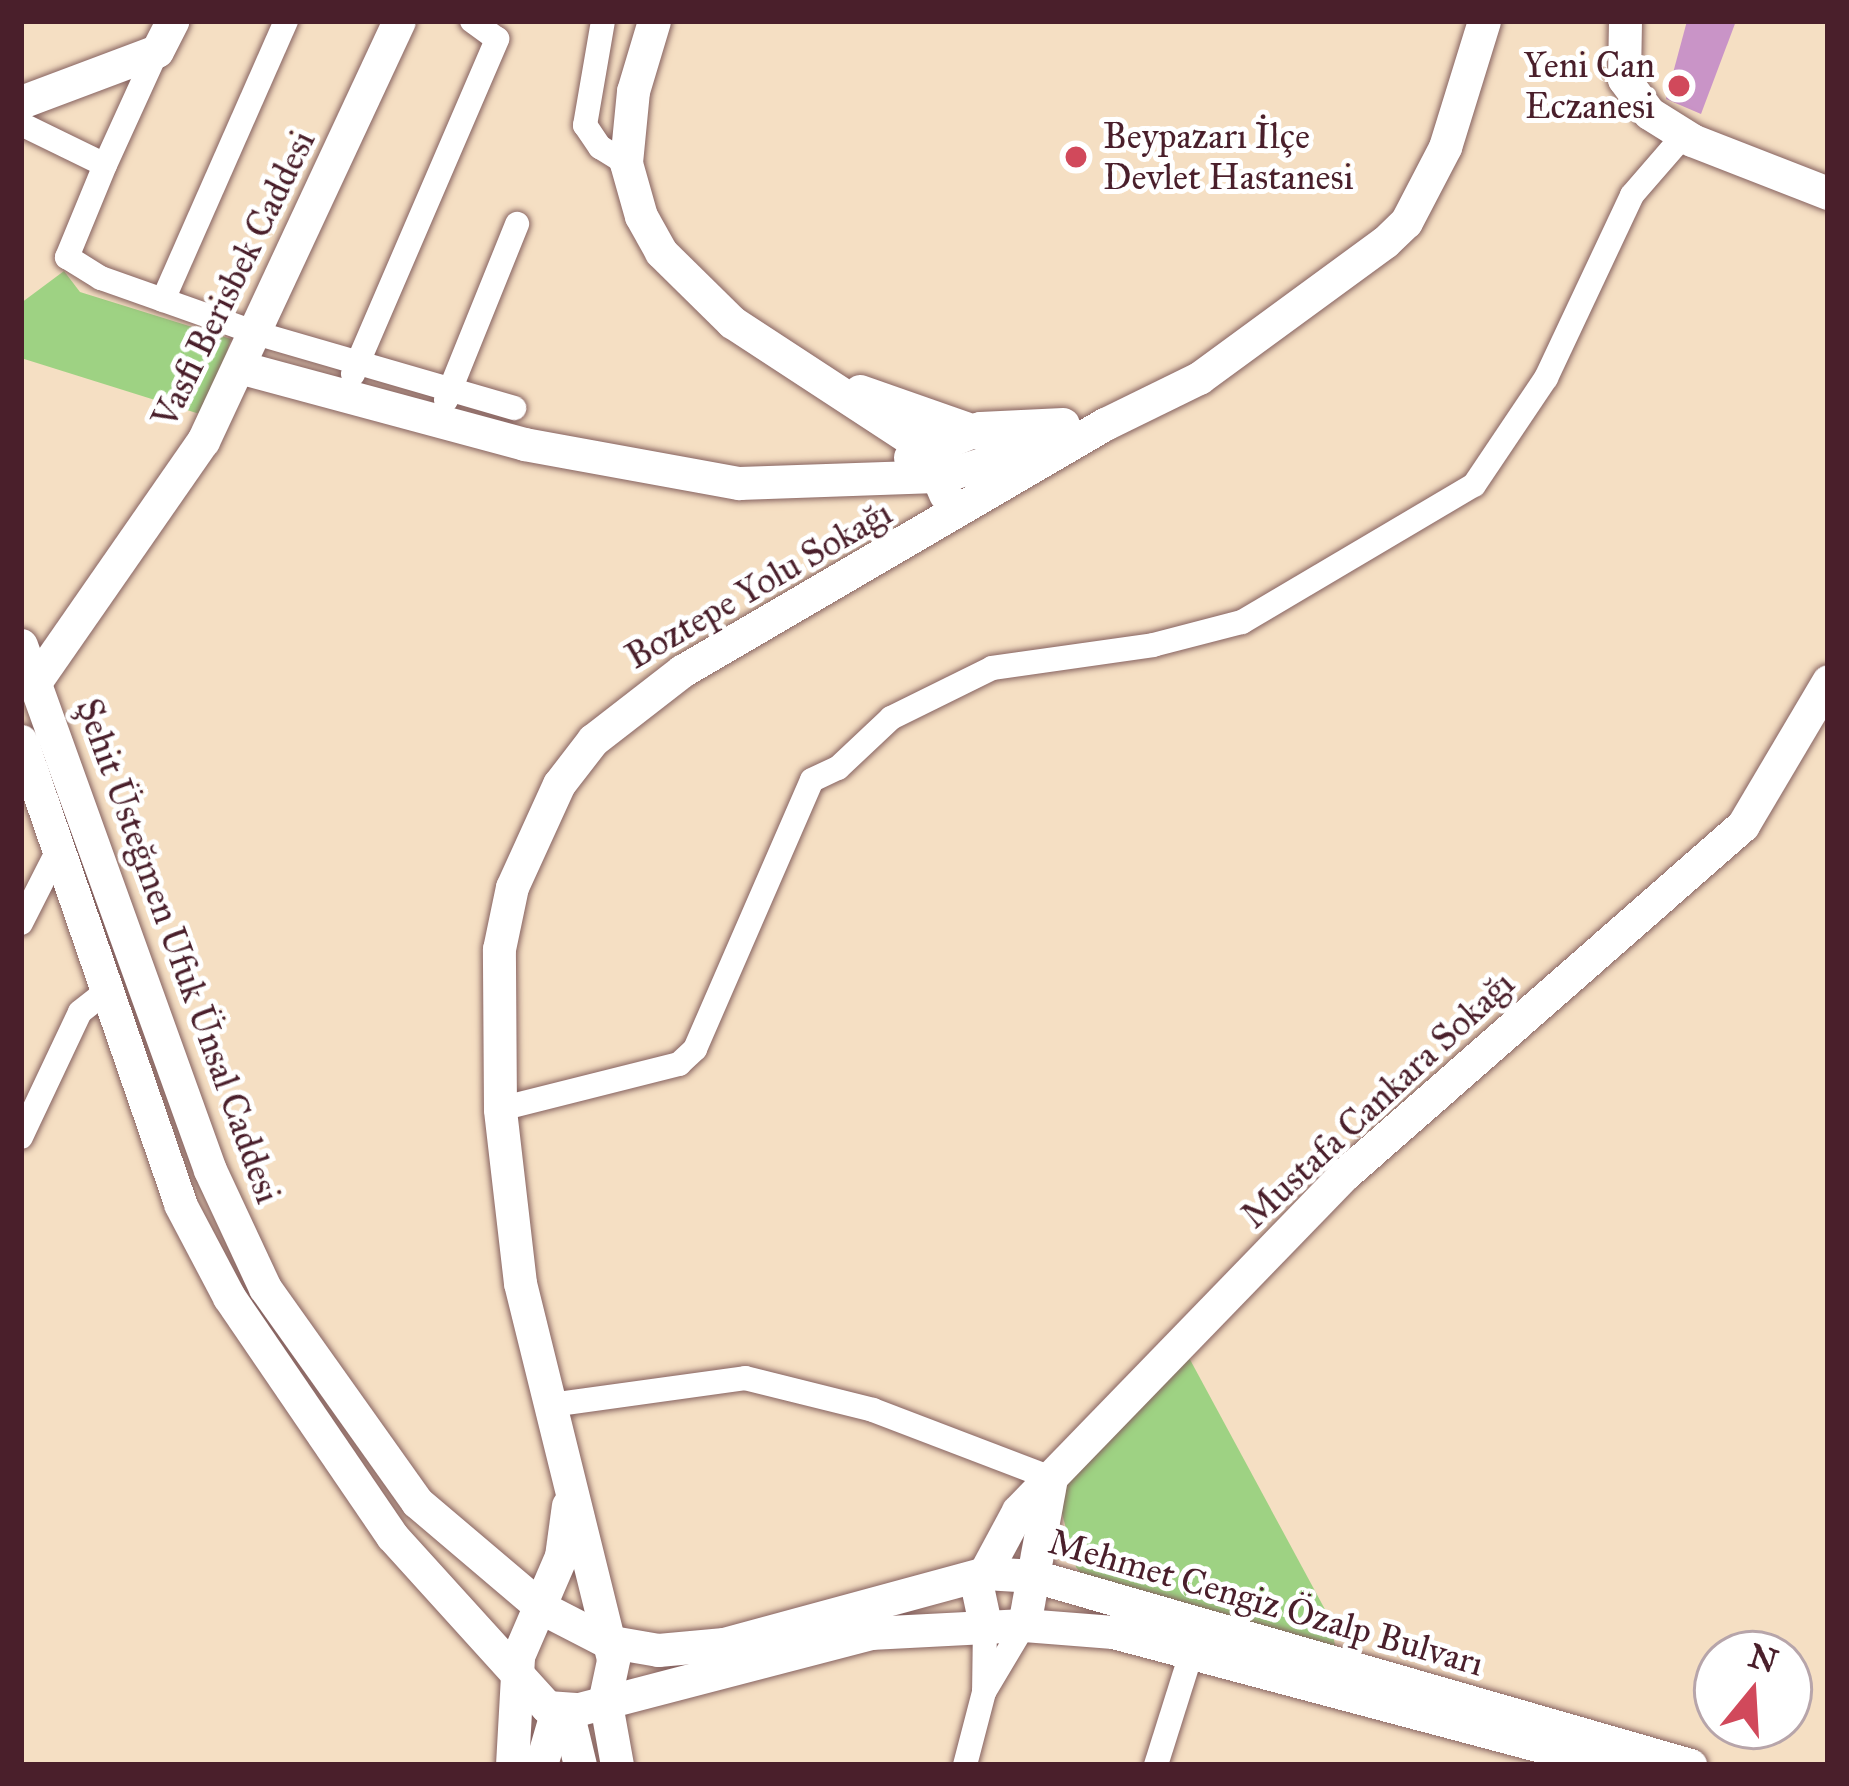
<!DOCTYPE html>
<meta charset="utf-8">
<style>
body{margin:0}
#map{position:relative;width:1849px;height:1786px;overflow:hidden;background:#f5dfc3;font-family:"IM FELL Great Primer",serif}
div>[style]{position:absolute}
.green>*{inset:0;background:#9ed283}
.building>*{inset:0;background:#c994c7}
.roads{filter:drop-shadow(0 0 3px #866260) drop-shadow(0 0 3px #866260)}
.street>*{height:24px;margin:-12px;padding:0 12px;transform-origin:12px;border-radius:12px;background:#fff}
.secondary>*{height:33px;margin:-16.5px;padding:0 16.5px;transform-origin:16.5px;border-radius:16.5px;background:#fff}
.dots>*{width:33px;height:33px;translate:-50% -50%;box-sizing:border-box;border:6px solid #fff;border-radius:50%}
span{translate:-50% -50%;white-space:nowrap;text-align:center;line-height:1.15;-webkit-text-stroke:10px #fff;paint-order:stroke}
.poi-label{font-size:36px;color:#4a1f2b}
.right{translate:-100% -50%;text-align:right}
.left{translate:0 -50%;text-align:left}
.street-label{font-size:36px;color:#4a1f2b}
.frame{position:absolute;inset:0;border:24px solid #4a1f2b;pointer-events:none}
.north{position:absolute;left:1693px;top:1630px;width:120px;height:120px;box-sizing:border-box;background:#fff;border:3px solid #b7a5aa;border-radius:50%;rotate:18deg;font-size:33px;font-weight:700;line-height:48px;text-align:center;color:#4a1f2b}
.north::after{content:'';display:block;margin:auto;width:42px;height:54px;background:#d1495b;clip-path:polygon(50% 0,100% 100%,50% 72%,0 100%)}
</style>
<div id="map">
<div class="green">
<div style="clip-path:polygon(64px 271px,80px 292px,231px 339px,206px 416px,21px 358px,21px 303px)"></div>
<div style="clip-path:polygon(1187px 1354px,1328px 1615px,1337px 1653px,1083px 1576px,1076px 1567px,1057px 1494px)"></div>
</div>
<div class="building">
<div style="clip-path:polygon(1687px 21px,1736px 21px,1701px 114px,1666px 99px)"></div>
</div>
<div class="roads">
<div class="street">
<div style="left:603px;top:21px;width:106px;rotate:99.8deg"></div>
<div style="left:585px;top:125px;width:27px;rotate:56deg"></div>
<div style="left:600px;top:147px;width:31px;rotate:32deg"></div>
<div style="left:21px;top:124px;width:93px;rotate:26deg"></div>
<div style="left:105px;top:165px;width:100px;rotate:112.4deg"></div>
<div style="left:67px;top:257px;width:40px;rotate:32deg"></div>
<div style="left:101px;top:278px;width:164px;rotate:19.5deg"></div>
<div style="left:256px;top:333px;width:269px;rotate:16.2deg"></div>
<div style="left:105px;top:165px;width:125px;rotate:-65.5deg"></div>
<div style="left:163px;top:300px;width:305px;rotate:-66.2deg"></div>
<div style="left:353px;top:374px;width:365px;rotate:-66.7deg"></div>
<div style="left:497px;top:39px;width:31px;rotate:-144deg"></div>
<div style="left:446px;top:400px;width:190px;rotate:-68deg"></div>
<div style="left:21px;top:923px;width:82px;rotate:-63.1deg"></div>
<div style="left:500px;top:1109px;width:185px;rotate:-14.1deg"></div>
<div style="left:679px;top:1064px;width:22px;rotate:-43deg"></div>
<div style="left:695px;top:1049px;width:293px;rotate:-66.5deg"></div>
<div style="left:812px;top:780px;width:29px;rotate:-25deg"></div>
<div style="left:838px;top:768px;width:73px;rotate:-43.3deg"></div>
<div style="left:891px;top:718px;width:113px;rotate:-26.3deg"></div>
<div style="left:992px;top:668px;width:163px;rotate:-8.1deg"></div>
<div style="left:1153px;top:645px;width:92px;rotate:-14.5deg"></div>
<div style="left:1242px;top:622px;width:269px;rotate:-30.6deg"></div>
<div style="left:1474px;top:485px;width:129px;rotate:-56.1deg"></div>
<div style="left:1546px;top:378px;width:202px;rotate:-64.8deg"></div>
<div style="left:1632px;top:195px;width:79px;rotate:-49.1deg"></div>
<div style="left:21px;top:1137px;width:138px;rotate:-64.7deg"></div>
<div style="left:80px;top:1012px;width:34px;rotate:-38deg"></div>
<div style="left:551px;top:1405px;width:196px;rotate:-7.9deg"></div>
<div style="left:745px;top:1378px;width:132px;rotate:14deg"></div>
<div style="left:873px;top:1410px;width:191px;rotate:20.9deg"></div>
<div style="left:985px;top:1624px;width:68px;rotate:90.8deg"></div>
<div style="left:984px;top:1692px;width:78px;rotate:-59.2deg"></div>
<div style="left:965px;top:1765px;width:75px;rotate:-75.4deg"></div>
<div style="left:1156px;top:1765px;width:116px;rotate:-72.5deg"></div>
</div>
<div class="secondary">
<div style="left:654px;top:21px;width:73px;rotate:106.7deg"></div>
<div style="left:633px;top:91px;width:72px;rotate:95.6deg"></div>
<div style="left:626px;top:163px;width:55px;rotate:74.2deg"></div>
<div style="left:641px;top:216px;width:41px;rotate:60.9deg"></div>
<div style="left:661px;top:252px;width:100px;rotate:44.6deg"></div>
<div style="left:732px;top:322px;width:232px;rotate:33.2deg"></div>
<div style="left:926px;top:449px;width:49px;rotate:67.1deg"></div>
<div style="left:1625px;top:21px;width:58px;rotate:91deg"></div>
<div style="left:1624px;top:79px;width:42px;rotate:53.7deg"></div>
<div style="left:1649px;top:113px;width:51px;rotate:32.1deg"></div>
<div style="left:1692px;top:140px;width:146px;rotate:21.3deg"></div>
<div style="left:21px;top:102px;width:145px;rotate:-20.6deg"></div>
<div style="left:157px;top:51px;width:34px;rotate:-63deg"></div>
<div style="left:243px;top:368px;width:291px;rotate:15.1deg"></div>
<div style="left:524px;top:444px;width:219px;rotate:10.3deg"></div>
<div style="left:739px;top:483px;width:204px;rotate:-2deg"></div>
<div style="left:943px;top:476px;width:114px;rotate:-17.3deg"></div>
<div style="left:860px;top:391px;width:133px;rotate:19.4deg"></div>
<div style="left:910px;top:457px;width:76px;rotate:-22.5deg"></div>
<div style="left:980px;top:428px;width:83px;rotate:-2.8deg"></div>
<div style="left:21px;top:645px;width:558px;rotate:70.2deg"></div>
<div style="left:210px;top:1170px;width:130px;rotate:65deg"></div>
<div style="left:265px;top:1288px;width:262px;rotate:54.6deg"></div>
<div style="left:417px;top:1502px;width:164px;rotate:40.3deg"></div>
<div style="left:542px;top:1608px;width:72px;rotate:27.3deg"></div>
<div style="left:606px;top:1641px;width:53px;rotate:9.8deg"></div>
<div style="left:658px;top:1650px;width:66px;rotate:-5.2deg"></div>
<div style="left:724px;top:1644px;width:270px;rotate:-15.2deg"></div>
<div style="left:985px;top:1573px;width:49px;rotate:3.5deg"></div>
<div style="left:1034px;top:1576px;width:683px;rotate:16.07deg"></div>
<div style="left:38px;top:678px;width:289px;rotate:-55.2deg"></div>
<div style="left:203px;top:441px;width:463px;rotate:-65deg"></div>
<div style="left:21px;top:741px;width:490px;rotate:71deg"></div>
<div style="left:180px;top:1204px;width:105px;rotate:62.2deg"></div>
<div style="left:229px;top:1297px;width:289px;rotate:55.7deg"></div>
<div style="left:392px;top:1536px;width:231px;rotate:47.8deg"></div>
<div style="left:547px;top:1707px;width:32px;rotate:4deg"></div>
<div style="left:579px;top:1709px;width:301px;rotate:-14.6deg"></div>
<div style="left:870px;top:1633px;width:154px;rotate:-3deg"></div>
<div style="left:1024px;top:1625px;width:89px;rotate:4.5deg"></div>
<div style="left:1113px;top:1632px;width:516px;rotate:14.92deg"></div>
<div style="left:985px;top:1624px;width:38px;rotate:-102deg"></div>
<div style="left:977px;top:1587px;width:86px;rotate:-61.7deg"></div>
<div style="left:1018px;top:1511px;width:471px;rotate:-45.9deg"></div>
<div style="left:1346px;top:1173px;width:528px;rotate:-41.24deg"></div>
<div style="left:1743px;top:825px;width:167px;rotate:-59.4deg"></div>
<div style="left:1024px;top:1625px;width:149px;rotate:-79.6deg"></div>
<div style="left:567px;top:1711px;width:56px;rotate:76.5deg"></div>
<div style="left:512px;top:1765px;width:109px;rotate:-86.8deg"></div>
<div style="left:518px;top:1656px;width:109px;rotate:-66.7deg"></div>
<div style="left:561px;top:1556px;width:51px;rotate:-82.2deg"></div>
<div style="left:541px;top:1765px;width:57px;rotate:-73.8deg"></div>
<div style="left:617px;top:1765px;width:68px;rotate:-100.2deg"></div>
<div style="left:605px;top:1698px;width:40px;rotate:-78deg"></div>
<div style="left:613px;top:1659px;width:387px;rotate:-103.9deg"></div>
<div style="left:520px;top:1283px;width:175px;rotate:-96.6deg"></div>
<div style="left:500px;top:1109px;width:160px;rotate:-90.4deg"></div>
<div style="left:499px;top:949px;width:63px;rotate:-78.2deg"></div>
<div style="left:512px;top:887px;width:113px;rotate:-65.5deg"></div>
<div style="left:559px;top:784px;width:56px;rotate:-52.3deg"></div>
<div style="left:593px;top:740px;width:113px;rotate:-37.8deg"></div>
<div style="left:682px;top:671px;width:490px;rotate:-30.3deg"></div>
<div style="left:1105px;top:424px;width:105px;rotate:-26.1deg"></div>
<div style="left:1199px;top:378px;width:230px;rotate:-36.2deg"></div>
<div style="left:1385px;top:242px;width:29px;rotate:-44deg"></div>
<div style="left:1406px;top:222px;width:85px;rotate:-62.5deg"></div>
<div style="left:1445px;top:147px;width:132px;rotate:-72.8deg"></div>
</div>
</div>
<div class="dots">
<div style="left:1679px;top:86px;background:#d1495b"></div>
<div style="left:1076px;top:157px;background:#d1495b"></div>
</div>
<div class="poi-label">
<span class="right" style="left:1655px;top:86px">Yeni Can<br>Eczanesi</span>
<span class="left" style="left:1103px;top:157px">Beypazarı İlçe<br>Devlet Hastanesi</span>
</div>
<div class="street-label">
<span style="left:234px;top:279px;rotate:-64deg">Vasfi Berisbek Caddesi</span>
<span style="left:759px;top:585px;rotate:-30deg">Boztepe Yolu Sokağı</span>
<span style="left:178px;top:951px;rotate:70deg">Şehit Üsteğmen Ufuk Ünsal Caddesi</span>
<span style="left:1378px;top:1100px;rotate:-43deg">Mustafa Cankara Sokağı</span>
<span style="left:1266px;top:1603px;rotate:16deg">Mehmet Cengiz Özalp Bulvarı</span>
</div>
<div class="frame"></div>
<div class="north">N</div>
</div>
